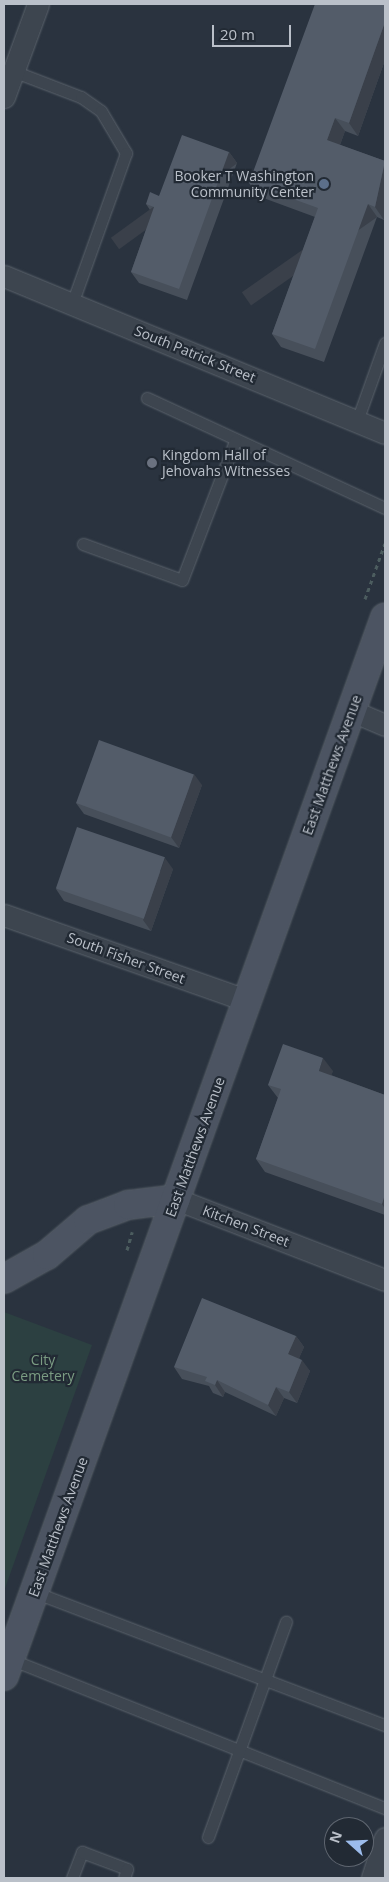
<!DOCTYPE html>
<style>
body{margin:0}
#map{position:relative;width:389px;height:1882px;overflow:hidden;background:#2a333f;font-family:"Open Sans",sans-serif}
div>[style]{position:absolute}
.green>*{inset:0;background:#2c4041}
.path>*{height:3px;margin-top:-1.5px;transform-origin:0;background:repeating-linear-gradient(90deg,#4c5d5f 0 4px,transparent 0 8px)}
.roads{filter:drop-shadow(0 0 1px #5b636c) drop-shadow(0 0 1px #5b636c)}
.lane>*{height:11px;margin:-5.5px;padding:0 5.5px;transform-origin:5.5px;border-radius:5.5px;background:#3d454f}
.street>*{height:21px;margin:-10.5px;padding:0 10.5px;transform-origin:10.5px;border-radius:10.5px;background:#3d454f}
.secondary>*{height:28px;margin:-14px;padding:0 14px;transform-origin:14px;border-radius:14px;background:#4c5462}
.wall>*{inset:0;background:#474f5a}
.shaded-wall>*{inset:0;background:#3a404a;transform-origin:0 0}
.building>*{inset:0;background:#535c69;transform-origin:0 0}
.dots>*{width:14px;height:14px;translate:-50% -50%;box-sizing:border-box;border:2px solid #222a34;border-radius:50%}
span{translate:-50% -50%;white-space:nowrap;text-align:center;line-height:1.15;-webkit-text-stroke:4.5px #222a34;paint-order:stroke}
.poi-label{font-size:14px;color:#bac0c9}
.right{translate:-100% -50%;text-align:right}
.left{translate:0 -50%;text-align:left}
.street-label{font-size:14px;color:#bac0c9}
.park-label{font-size:14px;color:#7b9c83}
.frame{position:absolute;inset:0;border:5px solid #bac0c9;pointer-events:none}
.north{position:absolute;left:324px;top:1817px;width:50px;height:50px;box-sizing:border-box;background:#222a34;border:1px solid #5f6670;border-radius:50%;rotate:290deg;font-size:14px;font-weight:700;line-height:20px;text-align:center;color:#bac0c9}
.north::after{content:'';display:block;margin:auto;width:18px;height:22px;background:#9cbcec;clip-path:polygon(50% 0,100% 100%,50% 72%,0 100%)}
.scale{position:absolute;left:212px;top:25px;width:79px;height:22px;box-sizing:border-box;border:2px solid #bac0c9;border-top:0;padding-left:6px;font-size:15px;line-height:18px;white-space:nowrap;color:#bac0c9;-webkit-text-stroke:4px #222a34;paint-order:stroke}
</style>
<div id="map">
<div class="green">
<div style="clip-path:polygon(4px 1312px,92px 1345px,4px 1591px)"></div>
</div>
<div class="path">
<div style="left:365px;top:599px;width:59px;rotate:-70.3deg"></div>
<div style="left:127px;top:1250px;width:19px;rotate:-74deg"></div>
</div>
<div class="roads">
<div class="lane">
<div style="left:13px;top:71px;width:73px;rotate:20.9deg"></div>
<div style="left:81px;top:97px;width:24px;rotate:35deg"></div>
<div style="left:101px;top:111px;width:49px;rotate:59.2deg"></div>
<div style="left:126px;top:153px;width:160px;rotate:109.7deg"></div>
<div style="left:147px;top:398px;width:262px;rotate:24.8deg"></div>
<div style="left:357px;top:421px;width:83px;rotate:-70.3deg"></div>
<div style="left:83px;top:544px;width:105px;rotate:20deg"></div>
<div style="left:182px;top:580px;width:149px;rotate:-69.1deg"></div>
<div style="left:34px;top:1592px;width:375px;rotate:20.8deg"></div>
<div style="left:10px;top:1659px;width:404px;rotate:21.7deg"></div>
<div style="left:208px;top:1837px;width:229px;rotate:-70.1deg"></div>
<div style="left:72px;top:1878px;width:28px;rotate:-69deg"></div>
<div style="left:82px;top:1852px;width:48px;rotate:20.7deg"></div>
<div style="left:127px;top:1869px;width:9px;rotate:108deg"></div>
</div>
<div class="street">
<div style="left:4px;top:97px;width:99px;rotate:-69.9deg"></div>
<div style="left:4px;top:276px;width:412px;rotate:22.4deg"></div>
<div style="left:352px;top:711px;width:36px;rotate:23deg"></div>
<div style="left:4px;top:915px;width:259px;rotate:19.4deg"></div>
<div style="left:176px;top:1199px;width:224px;rotate:21.2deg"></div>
<div style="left:372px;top:1878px;width:42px;rotate:-72deg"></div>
</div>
<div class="secondary">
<div style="left:4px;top:1279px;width:49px;rotate:-29.2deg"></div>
<div style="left:47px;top:1255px;width:54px;rotate:-40.5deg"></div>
<div style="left:88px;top:1220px;width:43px;rotate:-20.6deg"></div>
<div style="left:128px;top:1205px;width:48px;rotate:-7.1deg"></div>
<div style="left:4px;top:1676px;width:1125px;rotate:-70.21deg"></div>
</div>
</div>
<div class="wall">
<div style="clip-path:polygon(385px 4px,385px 60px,358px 136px,345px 131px,340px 145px,385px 161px,385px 214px,384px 220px,377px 217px,324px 362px,281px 347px,272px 334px,315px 217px,258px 196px,249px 183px)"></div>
<div style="clip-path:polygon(229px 152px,237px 163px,187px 300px,139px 283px,131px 272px,152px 213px,146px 204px)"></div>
<div style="clip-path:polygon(202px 785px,179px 848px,84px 814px,76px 803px)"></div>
<div style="clip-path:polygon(173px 869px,151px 931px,64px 901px,56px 889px)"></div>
<div style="clip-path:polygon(333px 1071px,331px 1075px,385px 1095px,385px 1215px,265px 1172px,256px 1159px,278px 1098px,268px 1085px)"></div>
<div style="clip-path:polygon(296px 1336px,304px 1347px,299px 1358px,310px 1371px,297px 1403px,284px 1398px,276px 1416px,225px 1392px,223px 1397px,213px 1393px,209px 1386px,182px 1379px,174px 1367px)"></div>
</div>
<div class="shaded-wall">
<div style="clip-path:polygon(385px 22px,385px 60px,358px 136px,349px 123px)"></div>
<div style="clip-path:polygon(335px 118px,345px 131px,337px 153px,327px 140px)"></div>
<div style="left:229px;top:152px;width:14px;height:146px;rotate:54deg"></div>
<div style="clip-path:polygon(385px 161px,385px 214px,384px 220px,375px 207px)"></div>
<div style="left:368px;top:204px;width:16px;height:154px;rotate:55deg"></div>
<div style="clip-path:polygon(194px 774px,202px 785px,179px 848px,171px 837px)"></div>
<div style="clip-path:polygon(165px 858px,173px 869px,151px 931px,143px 920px)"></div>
<div style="clip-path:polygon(323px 1058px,333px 1071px,328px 1084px,319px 1071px)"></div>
<div style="clip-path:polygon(385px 1194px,385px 1209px,382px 1204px)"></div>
<div style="clip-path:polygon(296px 1336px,304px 1347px,296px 1365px,288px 1354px)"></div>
<div style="clip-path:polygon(302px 1360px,310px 1371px,297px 1403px,289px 1392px)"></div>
<div style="clip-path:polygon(217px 1380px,225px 1392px,223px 1397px,215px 1385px)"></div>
<div style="clip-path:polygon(276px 1387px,284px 1398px,276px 1416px,268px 1405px)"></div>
</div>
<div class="building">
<div style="clip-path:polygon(315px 4px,382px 4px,385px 5px,385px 22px,349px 123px,335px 118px,327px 140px,385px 161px,375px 207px,368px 204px,315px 349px,272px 334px,318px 208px,249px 183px)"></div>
<div style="clip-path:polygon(182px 135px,229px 152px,179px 289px,131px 272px,154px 207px,146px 204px,150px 192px,159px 196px)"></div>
<div style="left:99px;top:740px;width:101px;height:67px;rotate:20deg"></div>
<div style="left:77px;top:827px;width:93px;height:65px;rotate:19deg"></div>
<div style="clip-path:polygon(283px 1044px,323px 1058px,319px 1071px,385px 1095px,385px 1194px,382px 1204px,256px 1159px,281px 1089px,268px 1085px)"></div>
<div style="clip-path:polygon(202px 1298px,296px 1336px,288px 1354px,302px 1360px,289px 1392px,276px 1387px,268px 1405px,217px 1380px,215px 1385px,205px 1381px,207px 1377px,174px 1367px)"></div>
</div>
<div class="dots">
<div style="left:324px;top:184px;background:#5c6f8a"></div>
<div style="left:152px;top:463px;background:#6b7280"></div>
</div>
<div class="poi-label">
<span class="right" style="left:314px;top:184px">Booker T Washington<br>Community Center</span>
<span class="left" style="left:162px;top:463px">Kingdom Hall of<br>Jehovahs Witnesses</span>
</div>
<div class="street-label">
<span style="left:195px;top:354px;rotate:22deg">South Patrick Street</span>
<span style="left:332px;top:765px;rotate:-70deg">East Matthews Avenue</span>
<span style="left:126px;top:958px;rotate:20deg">South Fisher Street</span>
<span style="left:195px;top:1147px;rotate:-70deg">East Matthews Avenue</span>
<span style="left:246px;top:1226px;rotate:21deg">Kitchen Street</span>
<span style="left:58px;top:1527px;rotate:-70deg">East Matthews Avenue</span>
</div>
<div class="park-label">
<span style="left:43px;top:1368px">City<br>Cemetery</span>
</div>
<div class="frame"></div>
<div class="north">N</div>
<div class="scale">20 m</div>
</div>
